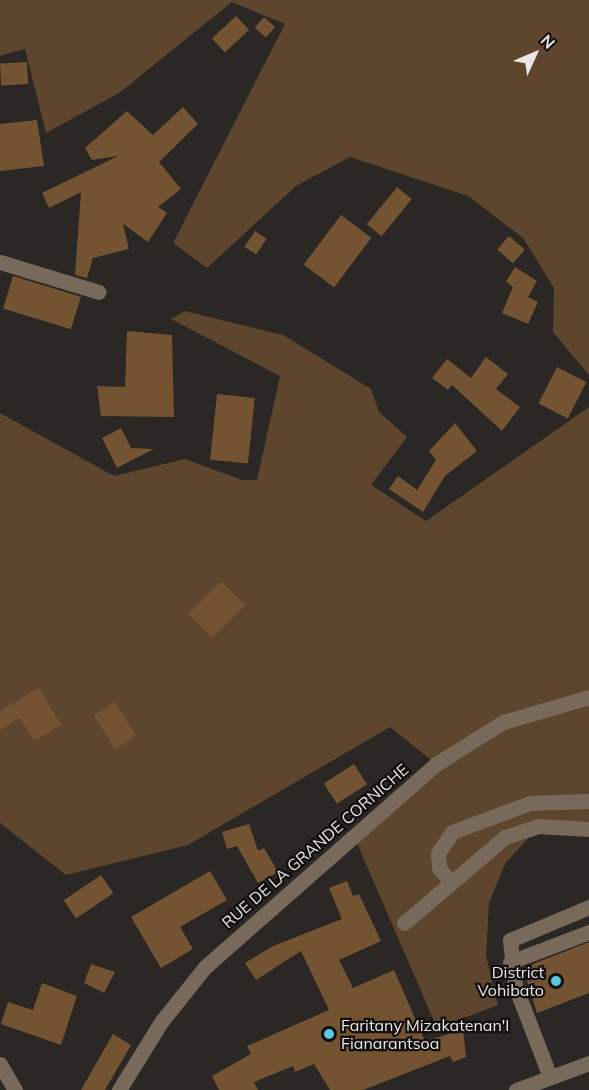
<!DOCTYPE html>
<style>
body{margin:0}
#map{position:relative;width:589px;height:1090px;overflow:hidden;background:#2a2724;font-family:Mulish,sans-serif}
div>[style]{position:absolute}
.green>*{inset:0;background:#5e462e}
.building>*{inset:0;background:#735331;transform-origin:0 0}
.minor>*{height:15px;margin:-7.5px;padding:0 7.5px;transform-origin:7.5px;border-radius:7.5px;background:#78695b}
.dots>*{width:16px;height:16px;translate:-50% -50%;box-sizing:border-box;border:3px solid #12100f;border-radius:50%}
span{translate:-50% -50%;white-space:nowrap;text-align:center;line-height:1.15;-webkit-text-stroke:4.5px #12100f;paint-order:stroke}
.street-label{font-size:16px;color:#eae7e5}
.poi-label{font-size:16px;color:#eae7e5}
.right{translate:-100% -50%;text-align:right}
.left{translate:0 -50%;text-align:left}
.north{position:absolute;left:505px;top:24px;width:60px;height:60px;-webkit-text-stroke:4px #12100f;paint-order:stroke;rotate:46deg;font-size:16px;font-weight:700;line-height:24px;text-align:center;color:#eae7e5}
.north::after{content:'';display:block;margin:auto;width:21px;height:27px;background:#eae7e5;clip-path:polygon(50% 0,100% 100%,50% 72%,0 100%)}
</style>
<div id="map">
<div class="green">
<div style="clip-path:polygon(0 0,589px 0,589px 375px,553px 332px,554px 288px,523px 238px,468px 196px,350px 157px,296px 186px,207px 268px,173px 243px,285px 24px,232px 2px,119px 93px,46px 133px,25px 49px,0 56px)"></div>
<div style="clip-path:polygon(185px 311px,283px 335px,371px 389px,379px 412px,407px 437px,371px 485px,426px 521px,589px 407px,589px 829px,538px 827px,505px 864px,489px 903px,486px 956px,498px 1005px,437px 1028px,353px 834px,436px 764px,390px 727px,188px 845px,66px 875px,0 823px,0 413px,114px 476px,185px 459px,242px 480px,257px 480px,280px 376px,171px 319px)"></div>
</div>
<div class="building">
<div style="left:236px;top:16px;width:19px;height:33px;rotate:47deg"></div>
<div style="left:264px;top:17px;width:15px;height:14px;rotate:42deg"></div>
<div style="left:27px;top:62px;width:22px;height:27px;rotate:87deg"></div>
<div style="clip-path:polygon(183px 107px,198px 124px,159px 162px,181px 189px,158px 207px,167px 213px,148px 242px,123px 224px,129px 249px,93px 258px,87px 278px,75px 275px,81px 192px,49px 208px,42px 193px,118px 156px,92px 160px,85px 148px,127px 111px,153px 135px)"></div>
<div style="clip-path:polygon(37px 120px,44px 166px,0 171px,0 124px)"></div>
<div style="left:397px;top:187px;width:19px;height:48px;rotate:39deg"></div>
<div style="left:341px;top:215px;width:38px;height:62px;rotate:37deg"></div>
<div style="left:255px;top:231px;width:14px;height:19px;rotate:34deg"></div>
<div style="left:509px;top:236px;width:21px;height:18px;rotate:41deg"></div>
<div style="clip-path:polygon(515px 267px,537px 281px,528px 297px,538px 302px,528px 324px,502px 313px,513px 287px,506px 282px)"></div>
<div style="left:13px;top:276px;width:71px;height:34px;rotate:17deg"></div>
<div style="clip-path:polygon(127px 331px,172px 335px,174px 417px,101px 416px,97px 386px,125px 387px)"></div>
<div style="clip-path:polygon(486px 357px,508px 374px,496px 389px,520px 407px,502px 431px,452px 385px,448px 390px,432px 378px,447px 359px,471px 378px)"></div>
<div style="left:557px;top:367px;width:33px;height:41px;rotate:27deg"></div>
<div style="left:217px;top:394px;width:38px;height:66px;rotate:6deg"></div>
<div style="clip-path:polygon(455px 423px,477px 451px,445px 476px,423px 512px,389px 489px,398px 476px,417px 490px,436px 460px,429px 451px)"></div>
<div style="clip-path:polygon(121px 428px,131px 448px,154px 449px,117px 468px,102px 438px)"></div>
<div style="left:221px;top:581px;width:34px;height:46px;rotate:45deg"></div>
<div style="clip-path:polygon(39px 688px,61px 725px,34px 741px,20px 718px,0 730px,0 711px)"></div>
<div style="left:115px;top:702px;width:40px;height:25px;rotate:58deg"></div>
<div style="left:354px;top:764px;width:24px;height:36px;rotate:57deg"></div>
<div style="clip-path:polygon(249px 824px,258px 851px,264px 848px,278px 872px,258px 883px,237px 846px,227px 849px,222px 832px)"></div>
<div style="clip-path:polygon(210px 871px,227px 900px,180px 927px,193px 949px,161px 968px,131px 917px)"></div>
<div style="left:101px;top:875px;width:22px;height:45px;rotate:56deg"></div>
<div style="clip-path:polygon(347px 881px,353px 896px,359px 894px,381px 941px,339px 960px,353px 988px,394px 970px,425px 1041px,463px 1030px,466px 1057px,453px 1062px,450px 1056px,363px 1090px,330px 1090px,314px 1064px,295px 1072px,293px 1066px,254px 1082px,258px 1090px,219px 1090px,212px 1076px,251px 1054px,247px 1046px,329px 1010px,301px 951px,256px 980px,245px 963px,273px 946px,342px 919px,329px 888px)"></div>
<div style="clip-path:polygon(589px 942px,589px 993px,537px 1013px,523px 968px)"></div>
<div style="clip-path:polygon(91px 964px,115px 972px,104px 993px,84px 983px)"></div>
<div style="clip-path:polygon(42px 983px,77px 996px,61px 1045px,1px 1024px,8px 1002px,33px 1010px)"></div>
<div style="clip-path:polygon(113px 1034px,131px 1045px,105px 1090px,81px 1090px)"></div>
</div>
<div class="minor">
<div style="left:0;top:262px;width:103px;rotate:16.9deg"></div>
<div style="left:450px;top:881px;width:17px;rotate:-130deg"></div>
<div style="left:439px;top:868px;width:15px;rotate:-94deg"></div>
<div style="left:438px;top:853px;width:25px;rotate:-56deg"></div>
<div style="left:452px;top:832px;width:83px;rotate:-20.4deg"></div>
<div style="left:530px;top:803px;width:59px;rotate:-1.9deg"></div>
<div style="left:404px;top:923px;width:133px;rotate:-40.4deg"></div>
<div style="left:505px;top:837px;width:35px;rotate:-18deg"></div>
<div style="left:538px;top:826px;width:51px;rotate:3.4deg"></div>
<div style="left:510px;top:962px;width:85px;rotate:-20.8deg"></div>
<div style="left:0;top:1064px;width:30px;rotate:60deg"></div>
<div style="left:550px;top:1077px;width:97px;rotate:-111deg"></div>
<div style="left:515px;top:986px;width:46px;rotate:-96.2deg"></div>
<div style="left:510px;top:940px;width:86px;rotate:-22.7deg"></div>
<div style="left:119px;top:1090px;width:80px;rotate:-58.3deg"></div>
<div style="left:161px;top:1022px;width:70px;rotate:-51.3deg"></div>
<div style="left:205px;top:967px;width:308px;rotate:-41.3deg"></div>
<div style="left:436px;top:764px;width:79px;rotate:-32.1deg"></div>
<div style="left:503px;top:722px;width:90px;rotate:-16.2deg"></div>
<div style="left:516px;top:1090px;width:78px;rotate:-20.3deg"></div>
</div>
<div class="dots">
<div style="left:556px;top:981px;background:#58c8e4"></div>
<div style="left:329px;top:1034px;background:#58c8e4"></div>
</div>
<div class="street-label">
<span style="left:315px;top:846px;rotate:-41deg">RUE DE LA GRANDE CORNICHE</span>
</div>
<div class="poi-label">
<span class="right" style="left:544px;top:981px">District<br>Vohibato</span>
<span class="left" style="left:341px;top:1034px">Faritany Mizakatenan'I<br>Fianarantsoa</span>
</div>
<div class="north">N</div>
</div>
